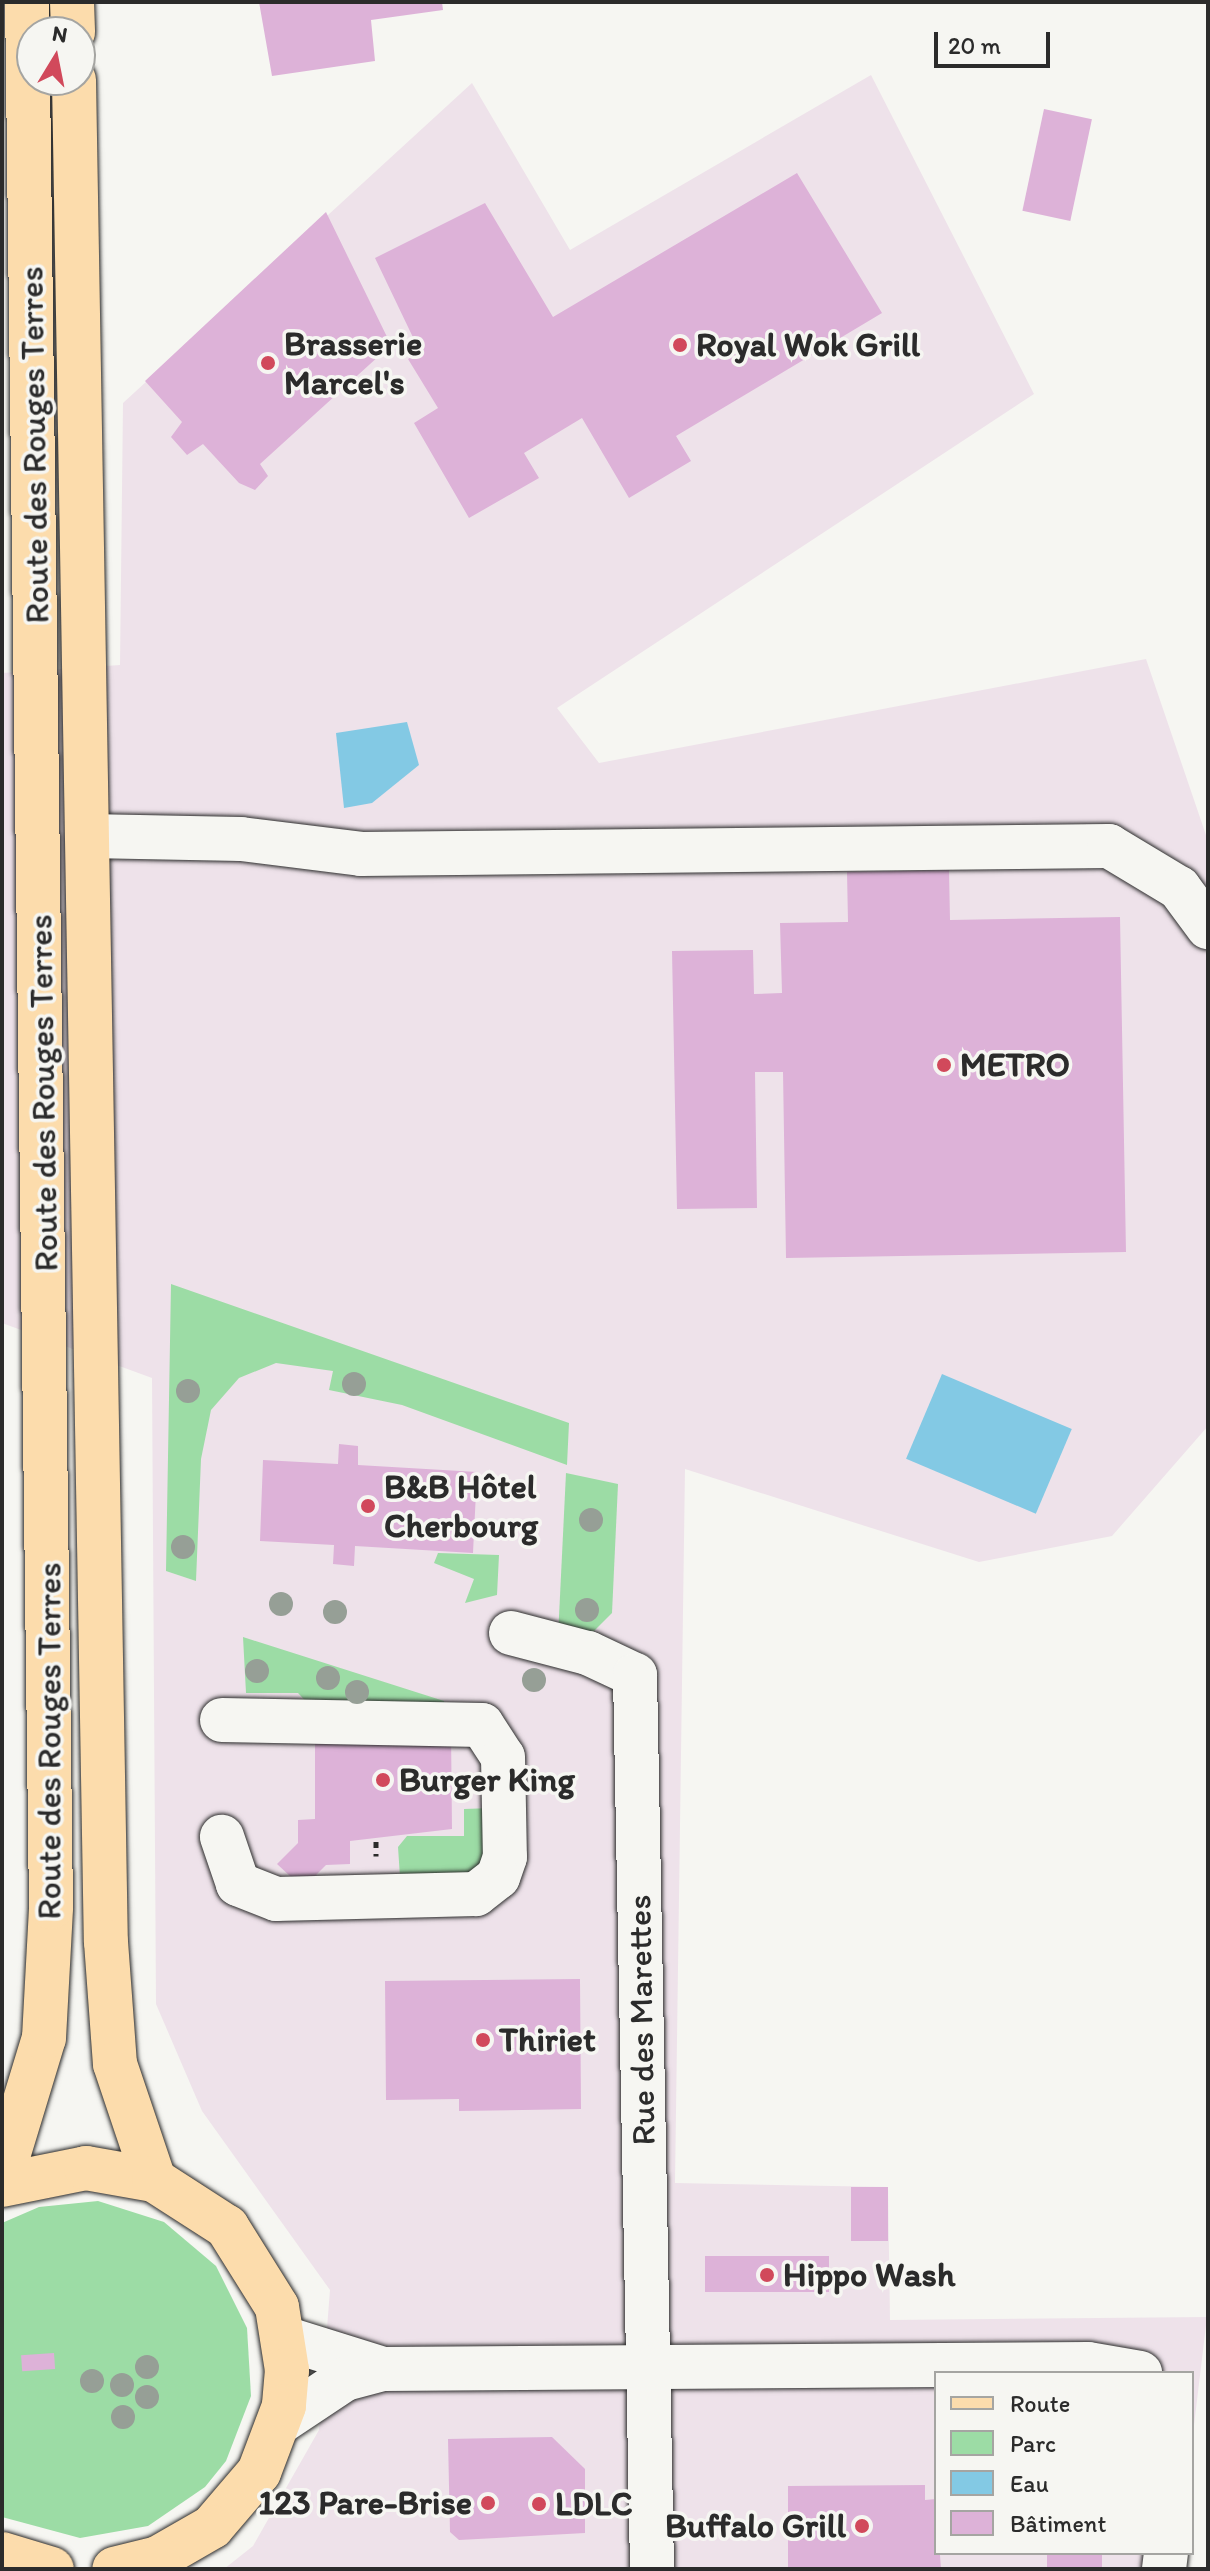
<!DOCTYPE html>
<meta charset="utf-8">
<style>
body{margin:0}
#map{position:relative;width:1210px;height:2571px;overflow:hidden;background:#f6f6f2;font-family:Itim,sans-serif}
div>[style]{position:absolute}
.built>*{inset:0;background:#eee2ea}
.green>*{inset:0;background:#9cdca5}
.water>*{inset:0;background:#83c9e4;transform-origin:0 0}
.building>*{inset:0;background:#ddb2d8;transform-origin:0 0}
.path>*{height:5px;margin-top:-2.5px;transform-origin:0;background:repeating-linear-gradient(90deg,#2b2b2b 0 6px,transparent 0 12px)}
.roads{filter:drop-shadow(0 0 2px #2b2b2b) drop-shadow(0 0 2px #2b2b2b)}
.minor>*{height:44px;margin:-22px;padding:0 22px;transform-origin:22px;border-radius:22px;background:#f6f6f2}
.major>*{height:44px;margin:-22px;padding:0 22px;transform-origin:22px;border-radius:22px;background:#fcdcac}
.trees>*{width:24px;height:24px;margin:-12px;border-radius:50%;background:#969f96}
.dots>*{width:22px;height:22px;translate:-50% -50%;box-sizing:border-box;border:4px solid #f6f6f2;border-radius:50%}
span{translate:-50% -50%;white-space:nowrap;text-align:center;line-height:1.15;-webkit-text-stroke:7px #f6f6f2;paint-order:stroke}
.poi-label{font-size:34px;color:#2b2b2b;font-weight:700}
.left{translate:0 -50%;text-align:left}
.right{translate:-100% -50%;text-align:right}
.street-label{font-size:34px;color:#2b2b2b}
.frame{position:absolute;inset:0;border:4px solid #2b2b2b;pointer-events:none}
.legend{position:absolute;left:934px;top:2371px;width:260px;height:184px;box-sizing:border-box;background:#f6f6f2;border:2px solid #a5a5a2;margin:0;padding:10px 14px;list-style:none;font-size:24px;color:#2b2b2b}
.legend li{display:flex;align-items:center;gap:16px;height:40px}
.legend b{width:40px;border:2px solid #a5a5a2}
.north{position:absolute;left:16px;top:16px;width:80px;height:80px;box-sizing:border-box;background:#f6f6f2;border:2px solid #a5a5a2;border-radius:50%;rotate:10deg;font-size:22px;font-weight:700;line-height:32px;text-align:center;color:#2b2b2b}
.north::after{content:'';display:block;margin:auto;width:28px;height:36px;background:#d1495b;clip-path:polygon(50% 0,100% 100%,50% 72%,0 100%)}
.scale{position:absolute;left:934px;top:32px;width:116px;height:36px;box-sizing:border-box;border:4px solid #2b2b2b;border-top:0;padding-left:10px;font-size:24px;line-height:28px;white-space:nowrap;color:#2b2b2b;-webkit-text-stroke:6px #f6f6f2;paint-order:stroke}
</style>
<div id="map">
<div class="built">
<div style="clip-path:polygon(871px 75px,1034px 394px,557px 708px,599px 763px,1146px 659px,1208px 841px,1208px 1426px,1112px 1536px,979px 1562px,685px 1469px,675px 2183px,888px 2187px,890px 2320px,1207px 2317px,1192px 2442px,1192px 2373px,936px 2373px,936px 2553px,1179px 2553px,1177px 2569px,224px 2569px,253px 2546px,319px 2430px,330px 2290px,202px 2111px,156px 2004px,152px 1378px,2px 1323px,2px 673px,120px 665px,123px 403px,472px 83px,570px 250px)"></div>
</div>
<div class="green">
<div style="clip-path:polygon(171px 1284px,569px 1423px,567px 1465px,402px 1405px,329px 1390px,333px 1371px,276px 1363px,239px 1378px,211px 1410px,201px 1459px,196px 1581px,166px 1571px)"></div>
<div style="clip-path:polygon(566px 1473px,618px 1484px,612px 1613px,586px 1639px,558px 1637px)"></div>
<div style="clip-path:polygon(438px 1553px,499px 1555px,497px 1595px,465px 1603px,474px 1579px,434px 1563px)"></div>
<div style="clip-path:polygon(243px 1637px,444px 1701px,446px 1714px,317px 1713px,298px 1693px,246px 1693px)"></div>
<div style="clip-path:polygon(492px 1808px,484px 1875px,400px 1877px,398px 1847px,407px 1836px,464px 1836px,464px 1809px)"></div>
<div style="clip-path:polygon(98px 2201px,164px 2222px,216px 2266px,247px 2328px,251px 2396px,226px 2461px,205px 2487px,148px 2526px,80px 2538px,2px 2517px,2px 2223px,39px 2207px)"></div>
</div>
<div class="water">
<div style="clip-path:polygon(407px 722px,419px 765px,372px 803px,344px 808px,336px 733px)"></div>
<div style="left:942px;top:1374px;width:141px;height:92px;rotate:23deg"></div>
</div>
<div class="building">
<div style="clip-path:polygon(259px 2px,442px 2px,443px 10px,371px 20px,375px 61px,272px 76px)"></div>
<div style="left:1044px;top:109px;width:49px;height:104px;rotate:12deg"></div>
<div style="clip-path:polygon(797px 173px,882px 313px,676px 436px,691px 461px,629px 498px,582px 418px,524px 453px,539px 478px,469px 518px,414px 423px,438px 408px,408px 359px,420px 352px,375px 258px,485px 203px,553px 317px)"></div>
<div style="clip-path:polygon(326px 212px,391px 345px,260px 464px,268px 476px,255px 490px,239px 483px,203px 444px,187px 455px,171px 437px,182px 422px,145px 381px)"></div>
<div style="clip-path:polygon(949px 870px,950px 920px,1120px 917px,1126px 1252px,786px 1258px,783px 1072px,755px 1072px,757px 1208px,677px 1209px,672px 951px,753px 950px,754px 994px,782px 993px,780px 923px,848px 922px,847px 872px)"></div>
<div style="clip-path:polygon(339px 1444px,358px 1446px,358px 1465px,477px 1472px,473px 1553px,355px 1546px,354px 1566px,333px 1564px,334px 1545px,260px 1541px,263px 1460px,338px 1464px)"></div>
<div style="clip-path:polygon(451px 1729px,452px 1829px,350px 1841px,350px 1864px,326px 1865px,303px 1888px,277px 1864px,298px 1843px,298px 1820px,315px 1819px,315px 1733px)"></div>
<div style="clip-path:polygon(580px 1979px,581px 2109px,459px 2111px,459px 2099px,386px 2100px,385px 1981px)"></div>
<div style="left:851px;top:2187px;width:37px;height:54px"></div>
<div style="left:829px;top:2256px;width:36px;height:124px;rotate:90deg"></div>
<div style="left:54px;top:2353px;width:16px;height:33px;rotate:86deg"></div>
<div style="clip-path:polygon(552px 2437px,585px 2469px,585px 2533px,459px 2540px,450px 2532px,448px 2439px)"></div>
<div style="clip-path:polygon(925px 2485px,925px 2500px,936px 2499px,941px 2569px,788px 2569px,788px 2486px)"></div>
<div style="left:1047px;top:2553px;width:55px;height:16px"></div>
</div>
<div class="path">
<div style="left:376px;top:1841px;width:15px;rotate:90deg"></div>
</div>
<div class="roads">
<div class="minor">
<div style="left:88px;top:836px;width:153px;rotate:1.1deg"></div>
<div style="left:241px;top:839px;width:121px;rotate:7.1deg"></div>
<div style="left:361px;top:854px;width:748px;rotate:-0.61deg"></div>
<div style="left:1109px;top:846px;width:82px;rotate:31deg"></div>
<div style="left:1179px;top:888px;width:49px;rotate:53.4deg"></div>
<div style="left:511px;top:1633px;width:80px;rotate:14.6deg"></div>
<div style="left:588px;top:1653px;width:52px;rotate:25.1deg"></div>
<div style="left:635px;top:1675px;width:894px;rotate:88.91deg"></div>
<div style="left:222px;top:1720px;width:260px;rotate:1.1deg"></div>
<div style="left:482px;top:1725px;width:38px;rotate:57deg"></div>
<div style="left:503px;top:1757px;width:100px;rotate:88.9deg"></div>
<div style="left:505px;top:1857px;width:21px;rotate:109deg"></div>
<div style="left:498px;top:1877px;width:28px;rotate:142deg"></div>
<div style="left:476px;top:1894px;width:200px;rotate:178.6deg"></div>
<div style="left:276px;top:1899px;width:41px;rotate:-158.5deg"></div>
<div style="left:238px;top:1884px;width:50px;rotate:-108.8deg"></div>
<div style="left:284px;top:2338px;width:104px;rotate:17.4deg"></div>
<div style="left:279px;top:2423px;width:79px;rotate:-33.7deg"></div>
<div style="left:345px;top:2379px;width:39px;rotate:-15deg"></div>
<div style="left:383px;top:2369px;width:705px;rotate:-0.41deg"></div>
<div style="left:1088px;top:2364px;width:53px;rotate:9.8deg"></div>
<div style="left:1164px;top:2569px;width:16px;rotate:-83deg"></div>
</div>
<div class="major">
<div style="left:72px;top:2px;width:30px;rotate:88deg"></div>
<div style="left:74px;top:80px;width:1862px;rotate:89.02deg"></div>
<div style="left:106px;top:1942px;width:122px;rotate:85.8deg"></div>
<div style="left:115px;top:2064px;width:122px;rotate:71.4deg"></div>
<div style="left:2px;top:2176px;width:144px;rotate:-73.1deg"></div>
<div style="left:44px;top:2038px;width:131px;rotate:-86.9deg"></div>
<div style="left:51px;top:1907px;width:1905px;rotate:-90.72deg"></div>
<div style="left:2px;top:2185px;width:86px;rotate:-11.4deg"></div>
<div style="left:86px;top:2168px;width:69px;rotate:10deg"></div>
<div style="left:154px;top:2180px;width:87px;rotate:32.8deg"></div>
<div style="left:227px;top:2227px;width:94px;rotate:58deg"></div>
<div style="left:277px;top:2307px;width:64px;rotate:81deg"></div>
<div style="left:287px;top:2370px;width:36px;rotate:95deg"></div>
<div style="left:284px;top:2406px;width:71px;rotate:110.7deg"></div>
<div style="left:259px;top:2472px;width:72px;rotate:130.5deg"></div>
<div style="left:212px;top:2527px;width:62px;rotate:150.1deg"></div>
<div style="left:158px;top:2558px;width:45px;rotate:166deg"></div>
<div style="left:2px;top:2554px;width:52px;rotate:16.7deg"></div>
</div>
</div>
<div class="trees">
<div style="left:354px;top:1384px"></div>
<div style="left:188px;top:1391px"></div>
<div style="left:591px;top:1520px"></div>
<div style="left:183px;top:1547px"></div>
<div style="left:281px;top:1604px"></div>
<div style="left:587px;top:1610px"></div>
<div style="left:335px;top:1612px"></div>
<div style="left:257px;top:1671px"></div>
<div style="left:328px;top:1678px"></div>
<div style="left:534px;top:1680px"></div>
<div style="left:357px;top:1692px"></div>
<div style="left:147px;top:2367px"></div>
<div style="left:92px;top:2381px"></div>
<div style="left:122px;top:2385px"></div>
<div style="left:147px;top:2397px"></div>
<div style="left:123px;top:2417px"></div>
</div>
<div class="dots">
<div style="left:680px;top:345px;background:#d1495b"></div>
<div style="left:268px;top:363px;background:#d1495b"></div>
<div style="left:944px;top:1065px;background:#d1495b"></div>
<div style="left:368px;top:1506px;background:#d1495b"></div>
<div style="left:383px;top:1780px;background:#d1495b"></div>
<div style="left:483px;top:2040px;background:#d1495b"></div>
<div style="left:767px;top:2275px;background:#d1495b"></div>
<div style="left:488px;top:2503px;background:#d1495b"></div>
<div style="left:539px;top:2504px;background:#d1495b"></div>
<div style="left:862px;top:2526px;background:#d1495b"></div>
</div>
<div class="poi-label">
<span class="left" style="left:284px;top:363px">Brasserie<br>Marcel's</span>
<span class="left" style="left:696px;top:345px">Royal Wok Grill</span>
<span class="left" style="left:960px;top:1065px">METRO</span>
<span class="left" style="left:384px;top:1506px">B&amp;B Hôtel<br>Cherbourg</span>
<span class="left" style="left:399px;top:1780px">Burger King</span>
<span class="left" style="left:499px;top:2040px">Thiriet</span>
<span class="left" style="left:783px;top:2275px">Hippo Wash</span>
<span class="right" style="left:472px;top:2503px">123 Pare-Brise</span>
<span class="left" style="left:555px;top:2504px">LDLC</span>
<span class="right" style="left:846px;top:2526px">Buffalo Grill</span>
</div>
<div class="street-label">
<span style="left:34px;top:445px;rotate:-91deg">Route des Rouges Terres</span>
<span style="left:43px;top:1093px;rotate:-91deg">Route des Rouges Terres</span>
<span style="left:49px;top:1741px;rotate:-90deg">Route des Rouges Terres</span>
<span style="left:641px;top:2020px;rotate:-91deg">Rue des Marettes</span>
</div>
<div class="frame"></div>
<ul class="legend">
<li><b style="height:10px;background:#fcdcac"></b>Route</li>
<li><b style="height:22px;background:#9cdca5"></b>Parc</li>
<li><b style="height:22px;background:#83c9e4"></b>Eau</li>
<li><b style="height:22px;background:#ddb2d8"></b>Bâtiment</li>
</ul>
<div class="north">N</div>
<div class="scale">20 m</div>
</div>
